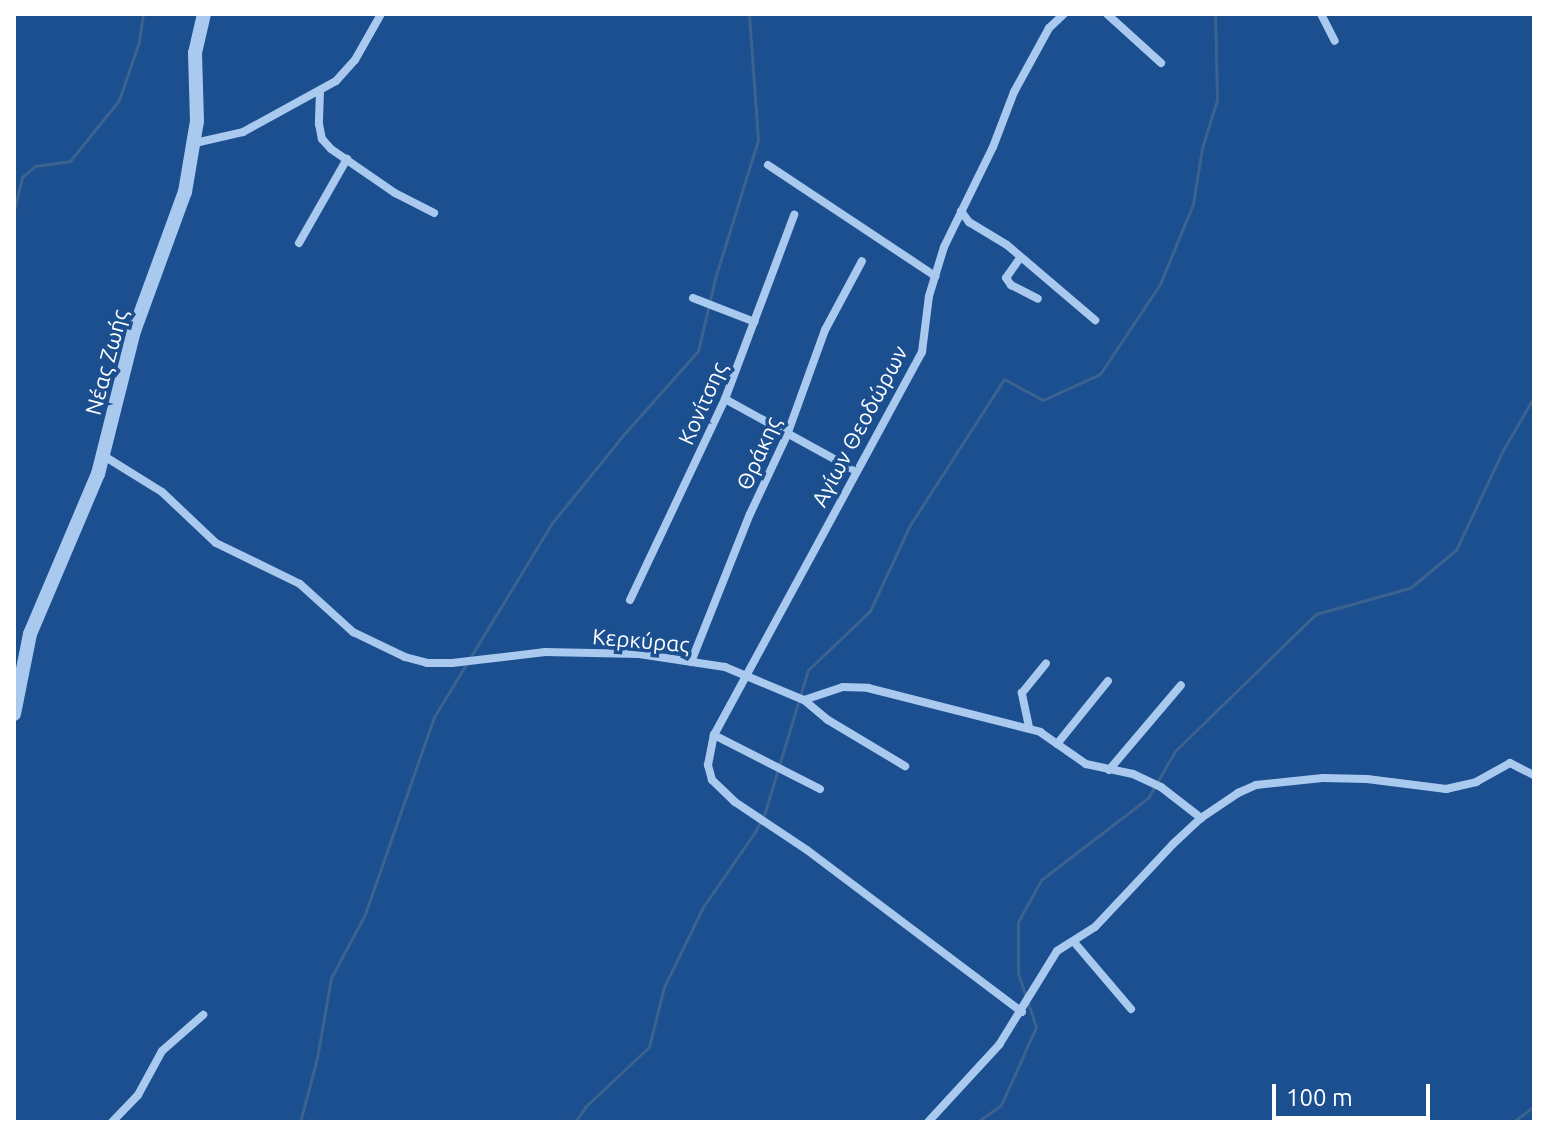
<!DOCTYPE html>
<meta charset="utf-8">
<style>
body{margin:0}
#map{position:relative;width:1548px;height:1136px;overflow:hidden;background:#1b4f8f;font-family:Ubuntu,sans-serif}
div>[style]{position:absolute}
.stream>*{height:3px;margin:-1.5px;padding:0 1.5px;transform-origin:1.5px;border-radius:1.5px;background:#3c6290}
.minor>*{height:8px;margin:-4px;padding:0 4px;transform-origin:4px;border-radius:4px;background:#a9c9ee}
.tertiary>*{height:14px;margin:-7px;padding:0 7px;transform-origin:7px;border-radius:7px;background:#a9c9ee}
span{translate:-50% -50%;white-space:nowrap;text-align:center;line-height:1.15;-webkit-text-stroke:7px #1b4f8f;paint-order:stroke}
.street-label{font-size:22px;color:#fff}
.frame{position:absolute;inset:0;border:16px solid #fff;pointer-events:none}
.scale{position:absolute;left:1272px;top:1084px;width:158px;height:36px;box-sizing:border-box;border:4px solid #fff;border-top:0;padding-left:10px;font-size:24px;line-height:28px;white-space:nowrap;color:#fff;-webkit-text-stroke:6px #1b4f8f;paint-order:stroke}
</style>
<div id="map">
<div class="stream">
<div style="left:14px;top:210px;width:34px;rotate:-76deg"></div>
<div style="left:22px;top:177px;width:17px;rotate:-40deg"></div>
<div style="left:35px;top:166px;width:35px;rotate:-8deg"></div>
<div style="left:70px;top:161px;width:78px;rotate:-51.2deg"></div>
<div style="left:119px;top:100px;width:61px;rotate:-71deg"></div>
<div style="left:139px;top:42px;width:28px;rotate:-82deg"></div>
<div style="left:300px;top:1122px;width:66px;rotate:-75.1deg"></div>
<div style="left:317px;top:1058px;width:81px;rotate:-80.1deg"></div>
<div style="left:331px;top:978px;width:72px;rotate:-62deg"></div>
<div style="left:365px;top:914px;width:209px;rotate:-70.7deg"></div>
<div style="left:434px;top:717px;width:227px;rotate:-58.7deg"></div>
<div style="left:552px;top:523px;width:116px;rotate:-51deg"></div>
<div style="left:625px;top:433px;width:110px;rotate:-48.3deg"></div>
<div style="left:698px;top:351px;width:78px;rotate:-76.7deg"></div>
<div style="left:716px;top:275px;width:141px;rotate:-72.7deg"></div>
<div style="left:758px;top:140px;width:126px;rotate:-94.1deg"></div>
<div style="left:575px;top:1122px;width:18px;rotate:-56deg"></div>
<div style="left:585px;top:1107px;width:88px;rotate:-43.2deg"></div>
<div style="left:649px;top:1047px;width:62px;rotate:-76deg"></div>
<div style="left:664px;top:987px;width:89px;rotate:-64deg"></div>
<div style="left:703px;top:907px;width:91px;rotate:-55.3deg"></div>
<div style="left:755px;top:832px;width:22px;rotate:-63deg"></div>
<div style="left:765px;top:812px;width:148px;rotate:-73.2deg"></div>
<div style="left:808px;top:670px;width:86px;rotate:-43.6deg"></div>
<div style="left:870px;top:611px;width:95px;rotate:-65.1deg"></div>
<div style="left:910px;top:525px;width:174px;rotate:-57.2deg"></div>
<div style="left:1004px;top:379px;width:44px;rotate:28.3deg"></div>
<div style="left:1043px;top:400px;width:63px;rotate:-24.5deg"></div>
<div style="left:1100px;top:374px;width:108px;rotate:-56.3deg"></div>
<div style="left:1160px;top:284px;width:87px;rotate:-67.6deg"></div>
<div style="left:1193px;top:204px;width:57px;rotate:-80.9deg"></div>
<div style="left:1202px;top:148px;width:50px;rotate:-72.6deg"></div>
<div style="left:1217px;top:100px;width:86px;rotate:-91.3deg"></div>
<div style="left:977px;top:1122px;width:29px;rotate:-35deg"></div>
<div style="left:1001px;top:1105px;width:85px;rotate:-65.8deg"></div>
<div style="left:1036px;top:1027px;width:57px;rotate:-108.4deg"></div>
<div style="left:1018px;top:973px;width:51px;rotate:-90deg"></div>
<div style="left:1018px;top:922px;width:48px;rotate:-61.3deg"></div>
<div style="left:1041px;top:880px;width:135px;rotate:-37.5deg"></div>
<div style="left:1148px;top:798px;width:54px;rotate:-60.1deg"></div>
<div style="left:1175px;top:751px;width:197px;rotate:-44.2deg"></div>
<div style="left:1316px;top:614px;width:98px;rotate:-15.5deg"></div>
<div style="left:1410px;top:588px;width:60px;rotate:-39.6deg"></div>
<div style="left:1456px;top:550px;width:110px;rotate:-64.8deg"></div>
<div style="left:1503px;top:450px;width:61px;rotate:-59.7deg"></div>
<div style="left:1513px;top:1122px;width:26px;rotate:-37deg"></div>
</div>
<div class="minor">
<div style="left:1107px;top:14px;width:73px;rotate:42.2deg"></div>
<div style="left:1321px;top:14px;width:30px;rotate:63deg"></div>
<div style="left:320px;top:91px;width:33px;rotate:92deg"></div>
<div style="left:319px;top:124px;width:15px;rotate:79deg"></div>
<div style="left:322px;top:139px;width:13px;rotate:48deg"></div>
<div style="left:331px;top:149px;width:78px;rotate:34.5deg"></div>
<div style="left:395px;top:193px;width:44px;rotate:27.1deg"></div>
<div style="left:195px;top:143px;width:49px;rotate:-12.9deg"></div>
<div style="left:243px;top:132px;width:106px;rotate:-28.7deg"></div>
<div style="left:336px;top:81px;width:28px;rotate:-48deg"></div>
<div style="left:355px;top:60px;width:53px;rotate:-60.5deg"></div>
<div style="left:768px;top:165px;width:201px;rotate:33.6deg"></div>
<div style="left:961px;top:211px;width:14px;rotate:54deg"></div>
<div style="left:969px;top:222px;width:44px;rotate:31.2deg"></div>
<div style="left:1007px;top:245px;width:116px;rotate:40.4deg"></div>
<div style="left:299px;top:243px;width:97px;rotate:-60.3deg"></div>
<div style="left:1020px;top:258px;width:24px;rotate:125deg"></div>
<div style="left:1006px;top:278px;width:9px;rotate:54deg"></div>
<div style="left:1011px;top:285px;width:30px;rotate:27deg"></div>
<div style="left:693px;top:298px;width:66px;rotate:21.2deg"></div>
<div style="left:725px;top:399px;width:149px;rotate:28.8deg"></div>
<div style="left:104px;top:456px;width:68px;rotate:31.8deg"></div>
<div style="left:162px;top:492px;width:74px;rotate:43.4deg"></div>
<div style="left:216px;top:543px;width:93px;rotate:26deg"></div>
<div style="left:300px;top:584px;width:72px;rotate:42.2deg"></div>
<div style="left:353px;top:632px;width:58px;rotate:25.7deg"></div>
<div style="left:405px;top:657px;width:23px;rotate:15deg"></div>
<div style="left:427px;top:663px;width:25px"></div>
<div style="left:452px;top:663px;width:94px;rotate:-6.7deg"></div>
<div style="left:545px;top:652px;width:94px;rotate:1.2deg"></div>
<div style="left:639px;top:654px;width:87px;rotate:8.6deg"></div>
<div style="left:725px;top:667px;width:86px;rotate:22.7deg"></div>
<div style="left:804px;top:700px;width:41px;rotate:-18.4deg"></div>
<div style="left:843px;top:687px;width:25px;rotate:2deg"></div>
<div style="left:868px;top:688px;width:178px;rotate:14.3deg"></div>
<div style="left:1040px;top:732px;width:56px;rotate:34.8deg"></div>
<div style="left:1086px;top:764px;width:48px;rotate:12deg"></div>
<div style="left:1133px;top:774px;width:31px;rotate:25deg"></div>
<div style="left:1161px;top:787px;width:51px;rotate:37.8deg"></div>
<div style="left:630px;top:600px;width:222px;rotate:-64.7deg"></div>
<div style="left:725px;top:399px;width:197px;rotate:-69.4deg"></div>
<div style="left:691px;top:662px;width:159px;rotate:-68.3deg"></div>
<div style="left:750px;top:514px;width:87px;rotate:-64.9deg"></div>
<div style="left:787px;top:435px;width:112px;rotate:-70.1deg"></div>
<div style="left:825px;top:330px;width:78px;rotate:-61.8deg"></div>
<div style="left:804px;top:700px;width:31px;rotate:40deg"></div>
<div style="left:828px;top:720px;width:90px;rotate:30.9deg"></div>
<div style="left:1029px;top:727px;width:35px;rotate:-102deg"></div>
<div style="left:1022px;top:693px;width:38px;rotate:-51deg"></div>
<div style="left:714px;top:735px;width:119px;rotate:27deg"></div>
<div style="left:1057px;top:744px;width:81px;rotate:-51deg"></div>
<div style="left:1109px;top:770px;width:111px;rotate:-49.7deg"></div>
<div style="left:1074px;top:942px;width:88px;rotate:49.6deg"></div>
<div style="left:1022px;top:1012px;width:269px;rotate:-143deg"></div>
<div style="left:807px;top:850px;width:87px;rotate:-146.3deg"></div>
<div style="left:735px;top:802px;width:32px;rotate:-136deg"></div>
<div style="left:712px;top:780px;width:16px;rotate:-105deg"></div>
<div style="left:708px;top:765px;width:31px;rotate:-79deg"></div>
<div style="left:714px;top:735px;width:436px;rotate:-61.5deg"></div>
<div style="left:922px;top:352px;width:56px;rotate:-82.9deg"></div>
<div style="left:929px;top:296px;width:51px;rotate:-73deg"></div>
<div style="left:944px;top:247px;width:111px;rotate:-63.9deg"></div>
<div style="left:993px;top:147px;width:59px;rotate:-69.1deg"></div>
<div style="left:1014px;top:92px;width:73px;rotate:-61.3deg"></div>
<div style="left:1049px;top:28px;width:21px;rotate:-43deg"></div>
<div style="left:112px;top:1122px;width:37px;rotate:-46deg"></div>
<div style="left:138px;top:1095px;width:50px;rotate:-61.4deg"></div>
<div style="left:162px;top:1051px;width:55px;rotate:-41.3deg"></div>
<div style="left:928px;top:1122px;width:105px;rotate:-47.3deg"></div>
<div style="left:999px;top:1045px;width:110px;rotate:-58.3deg"></div>
<div style="left:1057px;top:951px;width:45px;rotate:-32.3deg"></div>
<div style="left:1095px;top:927px;width:114px;rotate:-46.8deg"></div>
<div style="left:1173px;top:844px;width:38px;rotate:-43deg"></div>
<div style="left:1201px;top:818px;width:45px;rotate:-34deg"></div>
<div style="left:1238px;top:793px;width:20px;rotate:-24deg"></div>
<div style="left:1256px;top:785px;width:67px;rotate:-6deg"></div>
<div style="left:1323px;top:778px;width:44px;rotate:1.3deg"></div>
<div style="left:1367px;top:779px;width:80px;rotate:7.2deg"></div>
<div style="left:1446px;top:789px;width:31px;rotate:-13deg"></div>
<div style="left:1476px;top:782px;width:39px;rotate:-29deg"></div>
<div style="left:1510px;top:763px;width:27px;rotate:27deg"></div>
</div>
<div class="tertiary">
<div style="left:14px;top:714px;width:82px;rotate:-78.7deg"></div>
<div style="left:30px;top:634px;width:174px;rotate:-67deg"></div>
<div style="left:98px;top:474px;width:147px;rotate:-75.9deg"></div>
<div style="left:134px;top:331px;width:148px;rotate:-69.9deg"></div>
<div style="left:185px;top:192px;width:72px;rotate:-80.4deg"></div>
<div style="left:197px;top:121px;width:68px;rotate:-91.7deg"></div>
<div style="left:195px;top:53px;width:40px;rotate:-77deg"></div>
</div>
<div class="street-label">
<span style="left:106px;top:362px;rotate:-75deg">Νέας Ζωής</span>
<span style="left:702px;top:403px;rotate:-66deg">Κονίτσης</span>
<span style="left:859px;top:426px;rotate:-62deg">Αγίων Θεοδώρων</span>
<span style="left:758px;top:453px;rotate:-66deg">Θράκης</span>
<span style="left:641px;top:640px;rotate:5deg">Κερκύρας</span>
</div>
<div class="frame"></div>
<div class="scale">100 m</div>
</div>
